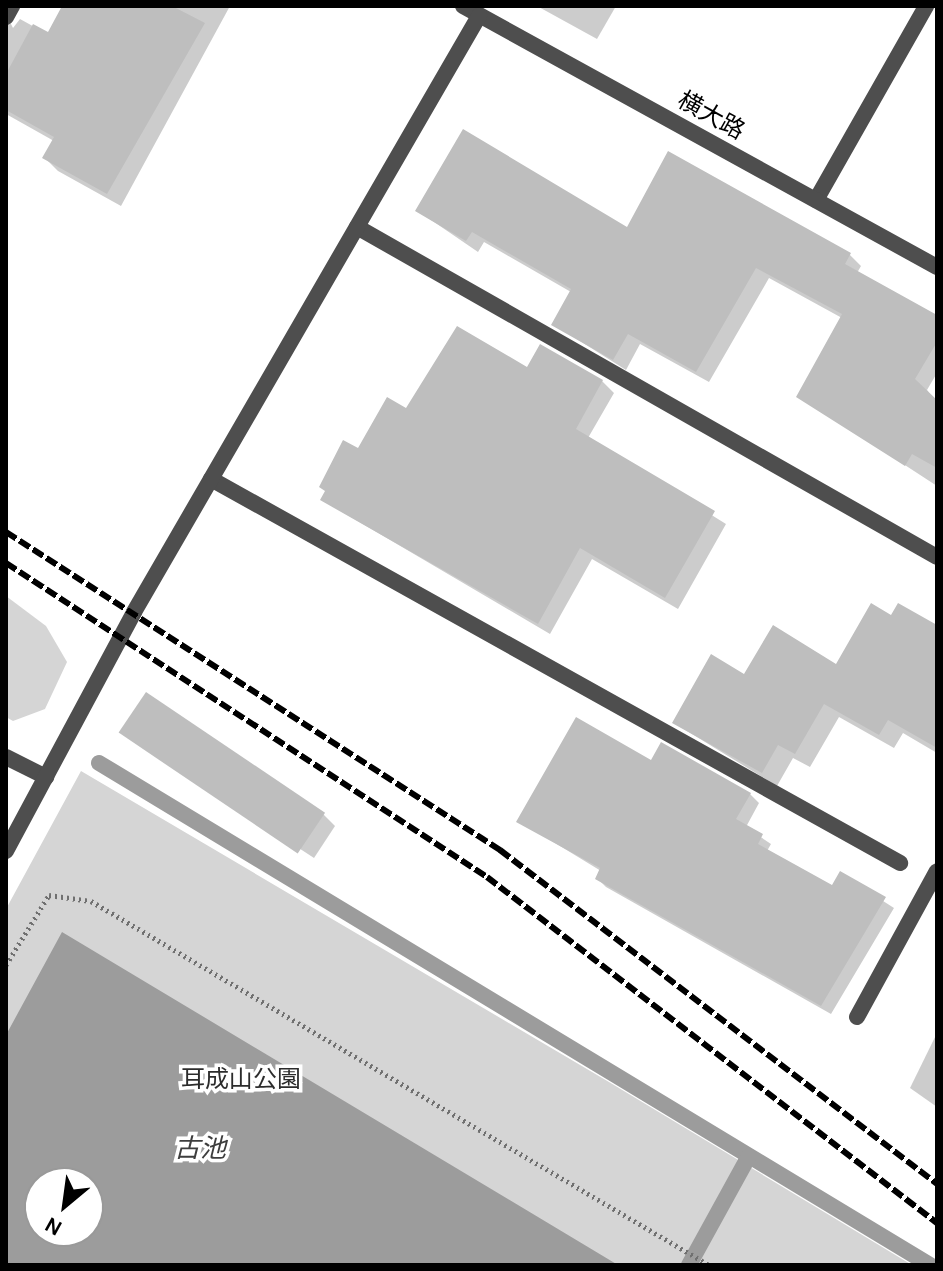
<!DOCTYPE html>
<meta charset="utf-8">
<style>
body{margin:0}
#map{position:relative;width:943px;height:1271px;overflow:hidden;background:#fff;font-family:Karla,"Noto Sans JP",sans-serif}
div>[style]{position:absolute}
.green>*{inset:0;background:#d5d5d5}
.water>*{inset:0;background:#9c9c9c}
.shadow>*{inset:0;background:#0003}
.stream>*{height:16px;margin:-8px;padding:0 8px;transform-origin:8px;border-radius:8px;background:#9c9c9c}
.building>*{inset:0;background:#bebebe;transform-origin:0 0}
.path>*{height:5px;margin-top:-2.5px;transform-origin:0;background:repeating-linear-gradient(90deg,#707070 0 2px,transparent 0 6px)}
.service>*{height:16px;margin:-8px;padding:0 8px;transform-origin:8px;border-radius:8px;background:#4e4e4e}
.minor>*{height:16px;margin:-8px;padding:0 8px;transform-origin:8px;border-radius:8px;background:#4e4e4e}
.rail>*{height:6px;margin-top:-3px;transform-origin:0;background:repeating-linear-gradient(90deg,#000 0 12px,transparent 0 16px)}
span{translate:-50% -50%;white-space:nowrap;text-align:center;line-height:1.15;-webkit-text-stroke:7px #fff;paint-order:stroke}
.street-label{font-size:24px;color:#000}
.park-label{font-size:24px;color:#2c2c2c}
.water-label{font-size:26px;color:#3d3d3d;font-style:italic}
.frame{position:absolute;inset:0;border:8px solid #000;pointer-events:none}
.north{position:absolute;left:24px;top:1167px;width:80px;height:80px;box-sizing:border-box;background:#fff;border:2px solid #999;border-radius:50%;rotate:209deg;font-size:22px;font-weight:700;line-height:32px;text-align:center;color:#000}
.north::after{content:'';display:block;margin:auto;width:28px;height:36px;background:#000;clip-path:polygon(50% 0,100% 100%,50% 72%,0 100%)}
</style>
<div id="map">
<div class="green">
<div style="clip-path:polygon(6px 596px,46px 626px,67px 662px,45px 709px,13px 721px,6px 717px)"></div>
<div style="clip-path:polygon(evenodd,81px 771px,609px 1082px,912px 1265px,6px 1265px,6px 909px,81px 771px,40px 1183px,88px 1183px,88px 1231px,40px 1231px,40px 1183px)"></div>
</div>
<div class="water">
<div style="clip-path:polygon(evenodd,62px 932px,618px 1265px,6px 1265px,6px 1035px,62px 932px,40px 1183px,88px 1183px,88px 1231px,40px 1231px,40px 1183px)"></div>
</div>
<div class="shadow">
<div style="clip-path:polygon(64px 6px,230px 6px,121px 206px,58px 171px,45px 158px,54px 141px,6px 114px,6px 14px,13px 28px,20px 19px,49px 35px)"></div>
<div style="clip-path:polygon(537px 6px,616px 6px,597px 39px)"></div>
<div style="clip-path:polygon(418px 211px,849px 254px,861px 266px,857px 273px,937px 317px,937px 373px,927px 390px,937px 403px,937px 486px,799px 396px,842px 318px,769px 278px,709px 382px,640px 344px,626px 370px,553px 324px,571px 292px,484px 242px,478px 252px)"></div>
<div style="clip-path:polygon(528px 370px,602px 381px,614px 393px,588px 438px,726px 524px,678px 609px,592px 559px,550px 634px,322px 500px,359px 451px,407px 411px)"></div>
<div style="clip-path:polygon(892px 618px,937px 629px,937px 753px,903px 733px,894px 748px,839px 717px,810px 767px,793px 758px,777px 786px,674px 723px,745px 676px,837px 667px)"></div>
<div style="clip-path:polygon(123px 733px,323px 814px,335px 826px,314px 858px)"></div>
<div style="clip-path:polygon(652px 763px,750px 794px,759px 803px,746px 827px,771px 844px,767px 851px,833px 888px,841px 874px,894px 908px,831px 1014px,606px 887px,597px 878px,601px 871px,519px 821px)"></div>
<div style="clip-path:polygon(937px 1033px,937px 1107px,910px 1088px)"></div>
</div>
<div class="stream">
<div style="left:99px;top:763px;width:971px;rotate:31.14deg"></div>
<div style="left:689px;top:1265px;width:124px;rotate:-61.2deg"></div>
</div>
<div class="building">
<div style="clip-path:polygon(62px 6px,172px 6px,205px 23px,107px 194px,42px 158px,54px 137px,6px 110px,6px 74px,33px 24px,48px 32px)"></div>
<div style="clip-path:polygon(463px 129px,627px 227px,668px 151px,851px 253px,845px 264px,937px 315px,937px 342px,915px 379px,937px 400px,937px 468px,912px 454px,905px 466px,796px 397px,842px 314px,756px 268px,696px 372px,628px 334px,613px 360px,551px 325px,571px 289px,472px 232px,466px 241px,415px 211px)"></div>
<div style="clip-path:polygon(457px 326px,527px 367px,540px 344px,603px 380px,576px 429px,715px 511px,665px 598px,580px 548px,538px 624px,320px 500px,325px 491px,319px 487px,343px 440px,358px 448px,387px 397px,406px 408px)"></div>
<div style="clip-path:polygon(871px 603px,891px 615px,898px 603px,937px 625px,937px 748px,888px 720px,879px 735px,824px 704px,795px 754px,778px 745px,762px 773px,672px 723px,711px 654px,744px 674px,773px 625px,836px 664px)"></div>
<div style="left:146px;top:692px;width:216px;height:49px;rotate:34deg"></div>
<div style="clip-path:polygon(576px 717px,651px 760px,661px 742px,751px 793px,736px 819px,763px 834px,758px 844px,832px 885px,840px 871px,886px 897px,821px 1006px,595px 879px,600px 868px,516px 822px)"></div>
</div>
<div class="path">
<div style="left:6px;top:965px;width:82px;rotate:-58.4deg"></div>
<div style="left:49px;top:895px;width:42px;rotate:8.1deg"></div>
<div style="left:91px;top:901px;width:717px;rotate:30.5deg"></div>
</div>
<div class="service">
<div style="left:816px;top:200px;width:223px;rotate:-60.4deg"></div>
<div style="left:211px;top:479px;width:789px;rotate:29.13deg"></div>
</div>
<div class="minor">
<div style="left:463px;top:6px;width:541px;rotate:28.84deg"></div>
<div style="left:6px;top:17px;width:13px;rotate:-61deg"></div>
<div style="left:357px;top:227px;width:667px;rotate:29.64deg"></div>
<div style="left:6px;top:757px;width:45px;rotate:26.6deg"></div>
<div style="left:6px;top:851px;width:271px;rotate:-61.8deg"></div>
<div style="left:134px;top:612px;width:689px;rotate:-59.94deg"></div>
<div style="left:857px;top:1017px;width:166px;rotate:-61.3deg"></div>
</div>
<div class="rail">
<div style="left:6px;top:532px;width:588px;rotate:32.77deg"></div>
<div style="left:500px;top:850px;width:550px;rotate:37.39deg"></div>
<div style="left:6px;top:563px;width:574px;rotate:33.14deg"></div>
<div style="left:487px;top:877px;width:568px;rotate:37.56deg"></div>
</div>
<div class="street-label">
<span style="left:711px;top:116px;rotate:29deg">横大路</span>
</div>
<div class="park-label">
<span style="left:241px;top:1080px">耳成山公園</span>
</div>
<div class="water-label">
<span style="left:200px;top:1149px">古池</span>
</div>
<div class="frame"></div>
<div class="north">N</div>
</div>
